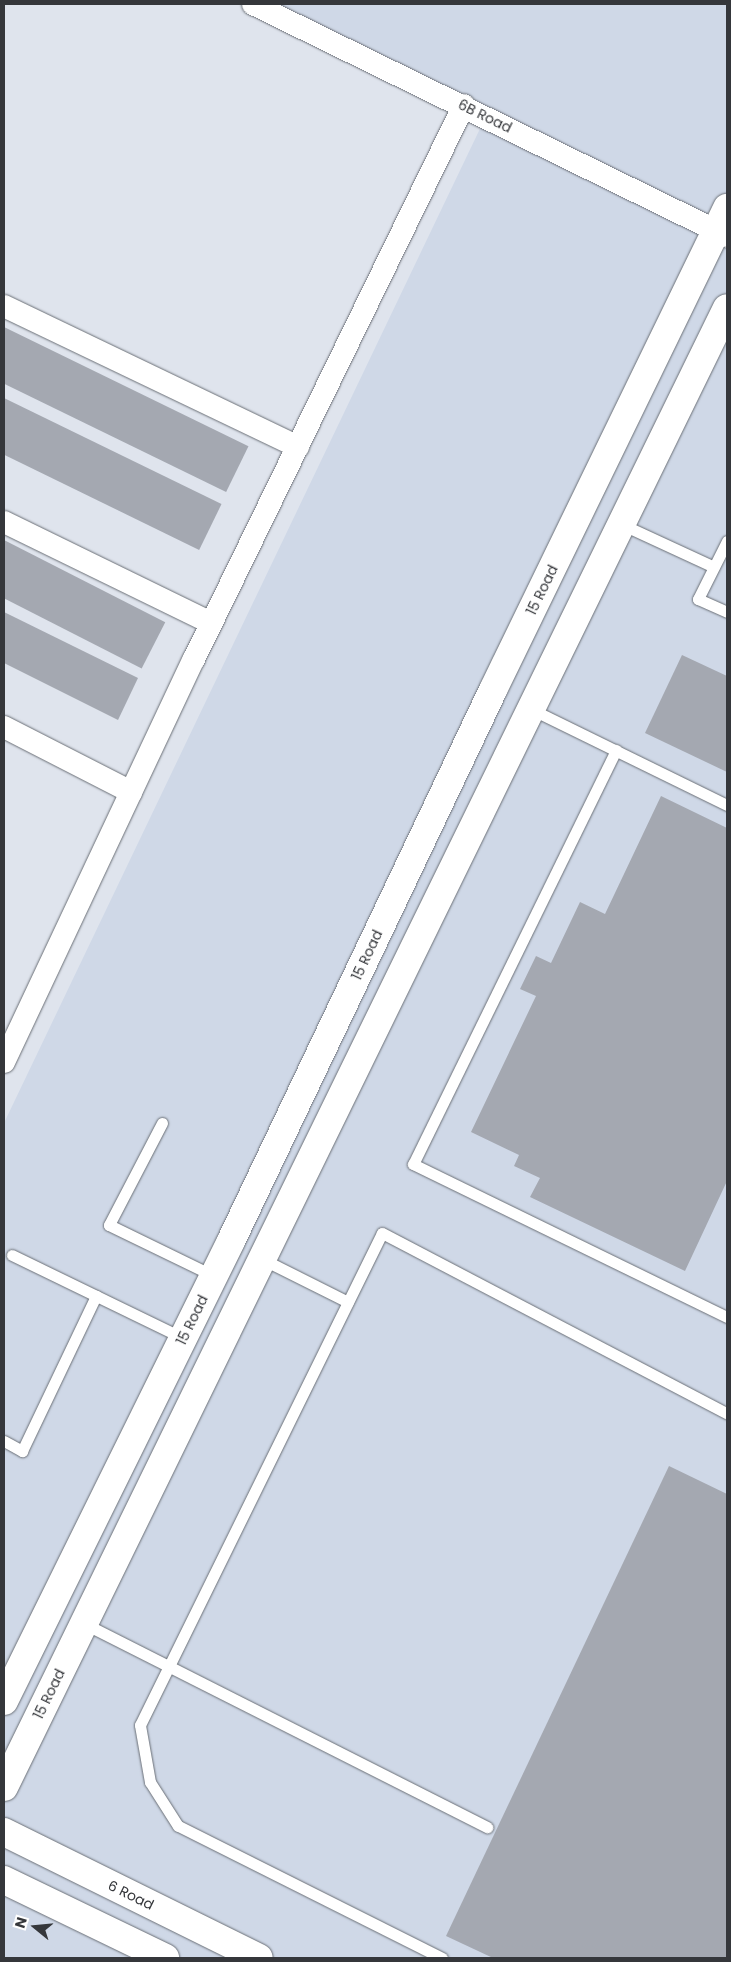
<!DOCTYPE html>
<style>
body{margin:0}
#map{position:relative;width:731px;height:1962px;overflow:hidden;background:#dfe4ed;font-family:Poppins,sans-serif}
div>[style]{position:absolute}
.built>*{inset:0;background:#cfd8e7}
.building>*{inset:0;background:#a4a8b1;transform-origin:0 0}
.roads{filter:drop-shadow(0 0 1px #6a6f76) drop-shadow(0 0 1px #6a6f76)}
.service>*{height:11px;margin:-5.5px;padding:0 5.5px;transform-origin:5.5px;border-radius:5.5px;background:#fff}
.minor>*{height:22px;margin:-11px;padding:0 11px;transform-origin:11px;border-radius:11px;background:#fff}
.tertiary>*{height:28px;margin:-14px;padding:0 14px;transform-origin:14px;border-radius:14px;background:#fff}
.secondary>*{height:28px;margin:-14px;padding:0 14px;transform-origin:14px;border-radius:14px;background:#fff}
span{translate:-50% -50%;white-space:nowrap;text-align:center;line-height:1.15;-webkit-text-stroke:4px #fff;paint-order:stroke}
.street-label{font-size:14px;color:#35373b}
.frame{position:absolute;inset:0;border:5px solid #35373b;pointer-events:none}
.north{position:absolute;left:10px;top:1902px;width:50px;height:50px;-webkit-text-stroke:4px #fff;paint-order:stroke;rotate:287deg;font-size:14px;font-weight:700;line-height:20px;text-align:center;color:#35373b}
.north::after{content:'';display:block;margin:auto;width:18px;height:22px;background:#35373b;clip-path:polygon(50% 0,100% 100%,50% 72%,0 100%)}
</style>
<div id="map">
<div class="built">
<div style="clip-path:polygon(267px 4px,727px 4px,727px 1958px,4px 1958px,4px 1123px,488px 112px)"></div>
</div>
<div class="building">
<div style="left:4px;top:327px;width:272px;height:51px;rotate:26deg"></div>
<div style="left:4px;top:398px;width:242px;height:51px;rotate:26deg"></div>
<div style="left:4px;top:540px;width:181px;height:52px;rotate:27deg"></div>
<div style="clip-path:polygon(4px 612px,138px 678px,118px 720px,4px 663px)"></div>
<div style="clip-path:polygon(682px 655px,727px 676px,727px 772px,645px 733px)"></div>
<div style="clip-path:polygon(661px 796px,727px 828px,727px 1181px,685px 1271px,530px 1197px,540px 1178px,514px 1166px,519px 1155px,471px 1132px,536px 996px,520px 989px,536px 956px,551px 963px,580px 902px,605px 914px)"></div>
<div style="clip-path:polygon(669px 1466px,727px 1494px,727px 1958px,493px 1958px,446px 1936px)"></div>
</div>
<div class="roads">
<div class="service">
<div style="left:621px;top:524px;width:102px;rotate:24.8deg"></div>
<div style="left:727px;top:541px;width:65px;rotate:116.6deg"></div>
<div style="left:698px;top:599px;width:32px;rotate:24deg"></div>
<div style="left:531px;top:709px;width:218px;rotate:26.1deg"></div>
<div style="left:616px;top:750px;width:461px;rotate:116.1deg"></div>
<div style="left:413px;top:1164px;width:349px;rotate:26deg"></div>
<div style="left:162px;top:1123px;width:115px;rotate:117.5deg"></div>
<div style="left:109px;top:1225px;width:117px;rotate:25.9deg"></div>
<div style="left:12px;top:1255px;width:190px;rotate:25.9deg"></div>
<div style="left:262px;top:1259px;width:96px;rotate:26.6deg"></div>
<div style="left:4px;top:1441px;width:21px;rotate:29deg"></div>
<div style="left:22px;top:1451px;width:172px;rotate:-64.5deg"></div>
<div style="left:83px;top:1623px;width:453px;rotate:26.8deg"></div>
<div style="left:442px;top:1958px;width:295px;rotate:-153.4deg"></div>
<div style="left:178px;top:1826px;width:52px;rotate:-122.5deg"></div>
<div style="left:150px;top:1782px;width:58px;rotate:-100deg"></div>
<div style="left:140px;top:1725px;width:548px;rotate:-63.81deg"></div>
<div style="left:382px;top:1233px;width:389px;rotate:27.6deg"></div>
</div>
<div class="minor">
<div style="left:253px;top:4px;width:528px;rotate:26.08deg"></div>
<div style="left:4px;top:306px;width:326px;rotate:25.6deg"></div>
<div style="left:4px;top:522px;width:230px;rotate:26deg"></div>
<div style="left:4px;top:727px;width:143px;rotate:27.1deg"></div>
<div style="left:4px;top:1062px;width:446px;rotate:-64.8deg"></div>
<div style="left:194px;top:659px;width:616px;rotate:-64.02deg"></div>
</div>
<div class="tertiary">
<div style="left:4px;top:1701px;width:513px;rotate:-63.73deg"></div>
<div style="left:231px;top:1241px;width:610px;rotate:-64.57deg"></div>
<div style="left:493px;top:690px;width:536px;rotate:-64.1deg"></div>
<div style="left:4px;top:1787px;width:1646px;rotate:-63.95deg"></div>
</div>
<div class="secondary">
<div style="left:4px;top:1832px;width:284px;rotate:26.3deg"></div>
<div style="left:4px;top:1880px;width:179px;rotate:25.8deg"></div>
</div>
</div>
<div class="street-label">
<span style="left:485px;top:116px;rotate:26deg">6B Road</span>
<span style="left:542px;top:590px;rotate:-64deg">15 Road</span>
<span style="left:367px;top:955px;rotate:-65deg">15 Road</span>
<span style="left:192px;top:1320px;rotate:-64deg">15 Road</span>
<span style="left:49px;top:1694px;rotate:-64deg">15 Road</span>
<span style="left:131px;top:1895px;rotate:26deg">6 Road</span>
</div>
<div class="frame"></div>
<div class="north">N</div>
</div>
